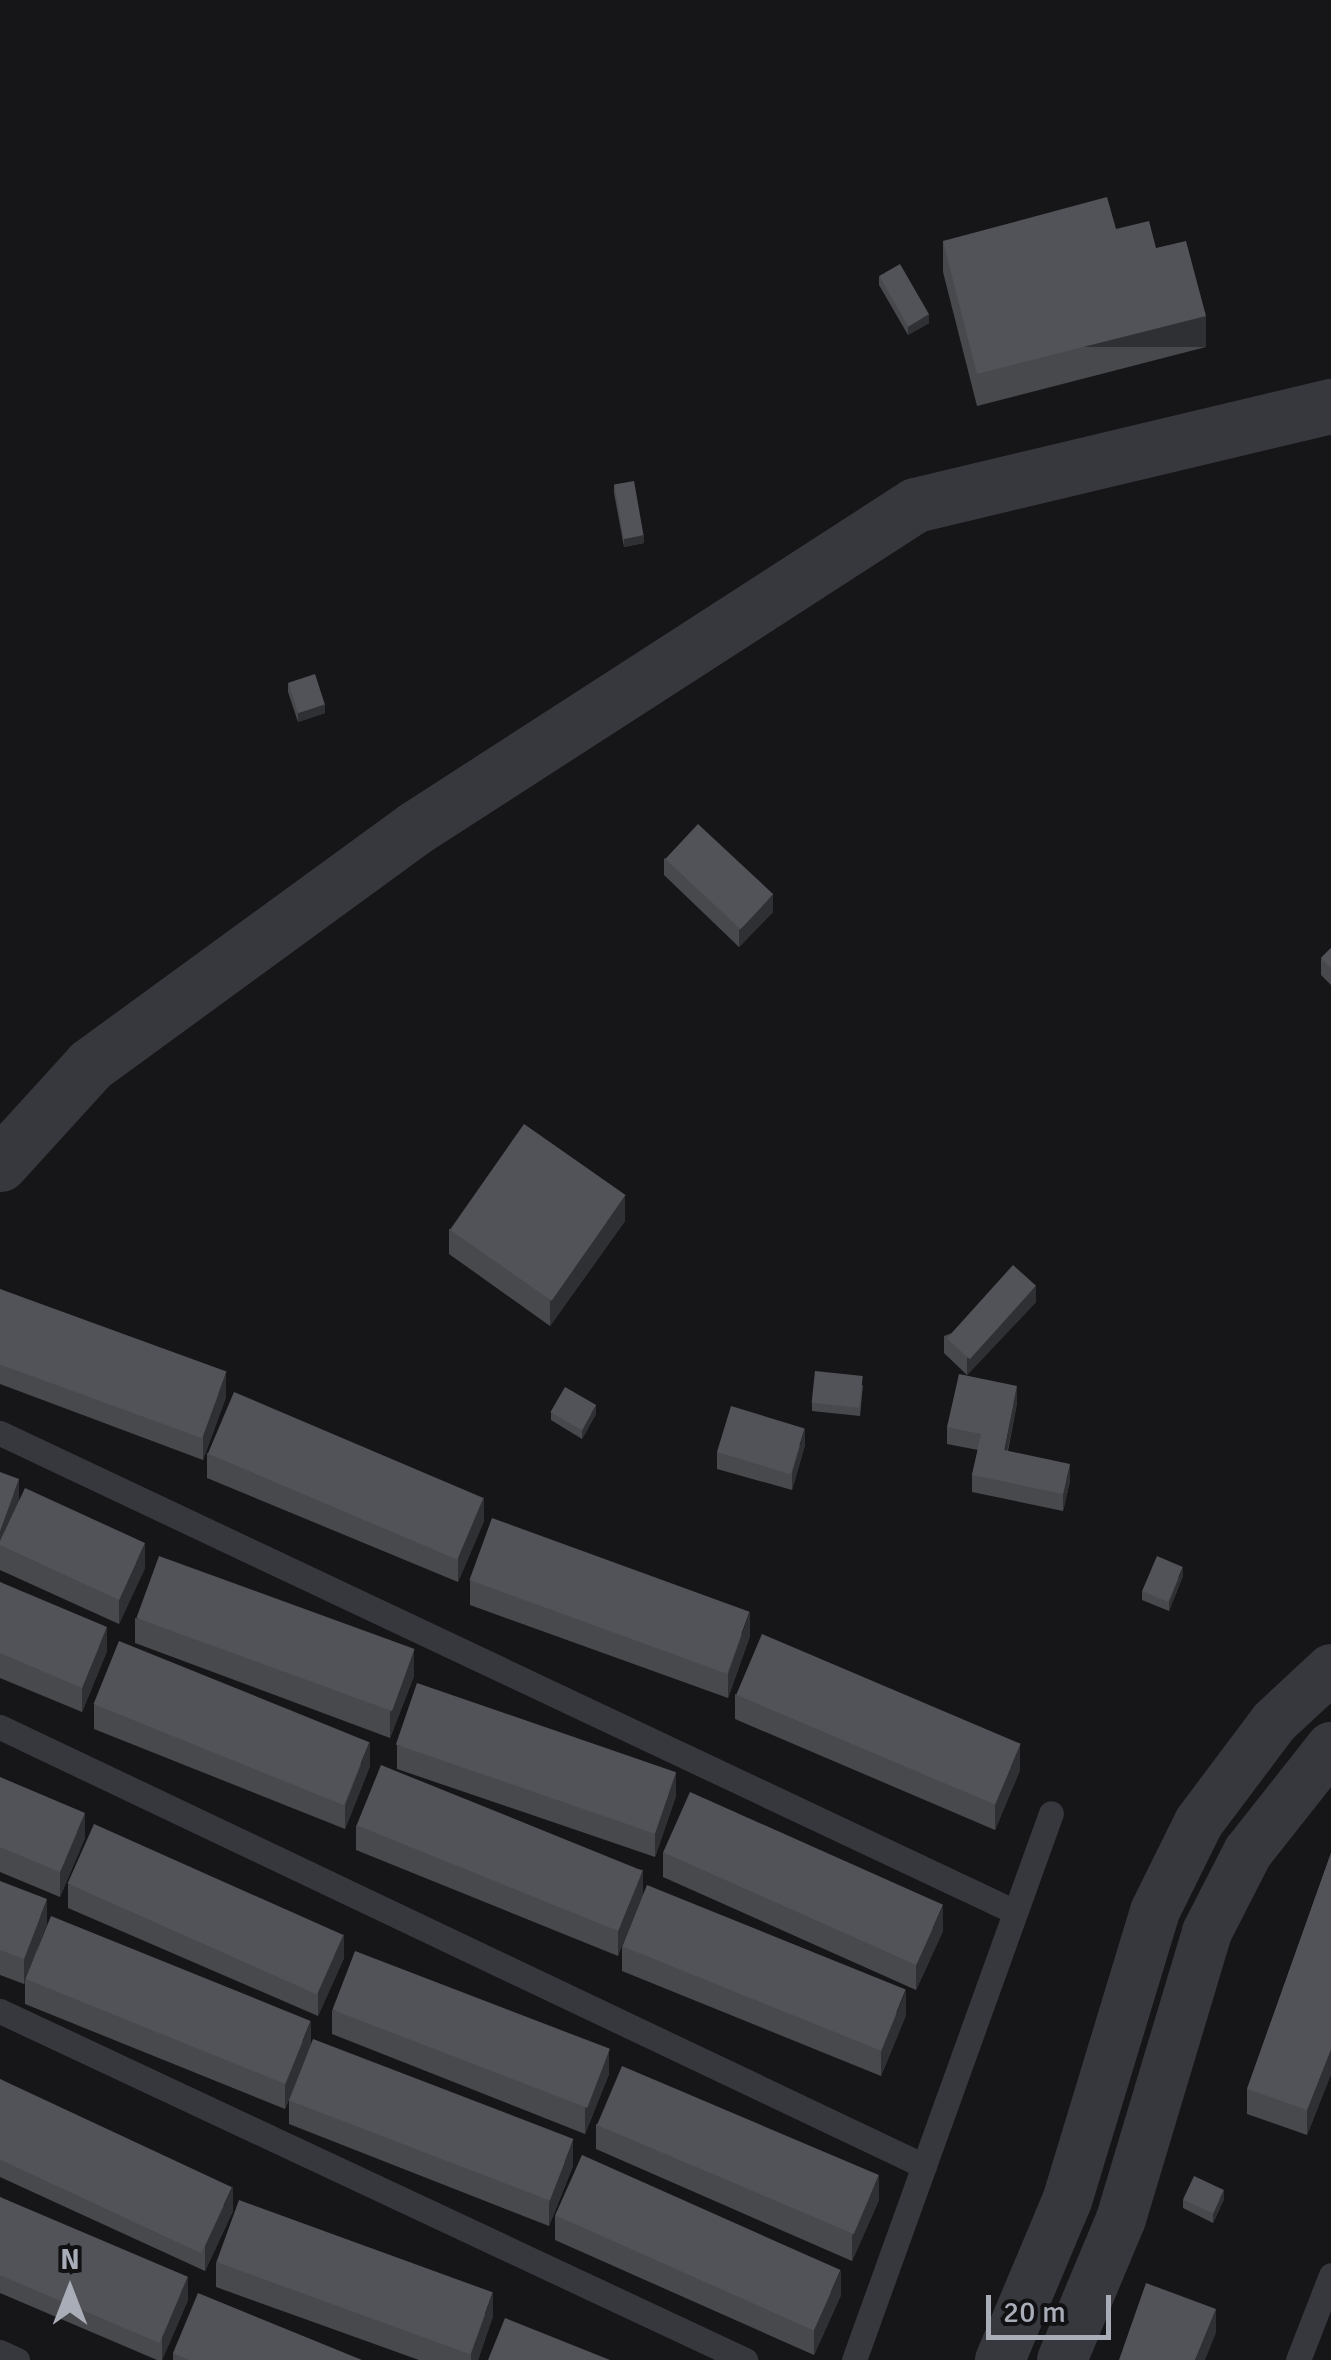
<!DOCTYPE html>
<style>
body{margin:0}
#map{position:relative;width:1331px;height:2360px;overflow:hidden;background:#161618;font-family:Signika,sans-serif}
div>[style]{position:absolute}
.service>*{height:25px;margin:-12.5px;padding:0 12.5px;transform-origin:12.5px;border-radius:12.5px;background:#37383d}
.minor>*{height:50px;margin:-25px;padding:0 25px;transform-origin:25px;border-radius:25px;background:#37383d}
.tertiary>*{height:55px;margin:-27.5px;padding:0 27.5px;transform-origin:27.5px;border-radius:27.5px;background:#37383d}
.wall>*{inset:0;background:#47494d}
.shaded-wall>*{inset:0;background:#2f3033;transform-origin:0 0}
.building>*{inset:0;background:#525359;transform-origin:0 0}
span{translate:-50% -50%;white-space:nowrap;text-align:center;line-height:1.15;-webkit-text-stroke:8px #111113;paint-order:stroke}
.north{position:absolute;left:20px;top:2240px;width:100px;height:100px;-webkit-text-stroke:8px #111113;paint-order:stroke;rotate:0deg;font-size:28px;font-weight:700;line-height:40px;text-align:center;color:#a8adb8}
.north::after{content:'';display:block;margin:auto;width:35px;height:45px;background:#a8adb8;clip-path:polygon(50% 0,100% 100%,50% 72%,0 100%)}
.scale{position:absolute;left:986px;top:2295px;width:125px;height:45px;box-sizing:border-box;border:5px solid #a8adb8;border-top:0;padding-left:12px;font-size:30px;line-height:35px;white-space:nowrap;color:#a8adb8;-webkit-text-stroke:8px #111113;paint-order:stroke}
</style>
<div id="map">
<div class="service">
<div style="left:0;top:1433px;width:1122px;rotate:25.26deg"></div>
<div style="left:0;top:1727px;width:1023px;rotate:25.41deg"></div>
<div style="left:0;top:2011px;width:823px;rotate:25.1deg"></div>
<div style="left:0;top:2352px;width:19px;rotate:25deg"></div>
<div style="left:854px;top:2360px;width:581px;rotate:-70.19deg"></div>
<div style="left:1298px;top:2360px;width:91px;rotate:-68.8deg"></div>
</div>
<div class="minor">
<div style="left:1000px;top:2360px;width:173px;rotate:-67.2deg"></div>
<div style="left:1067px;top:2201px;width:303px;rotate:-73.1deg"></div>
<div style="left:1155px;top:1911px;width:99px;rotate:-63.7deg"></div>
<div style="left:1199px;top:1822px;width:125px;rotate:-53.1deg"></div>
<div style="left:1274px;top:1722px;width:78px;rotate:-42.9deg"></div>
<div style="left:1062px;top:2360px;width:153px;rotate:-67.3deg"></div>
<div style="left:1121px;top:2219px;width:300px;rotate:-73.3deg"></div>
<div style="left:1207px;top:1932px;width:90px;rotate:-62.9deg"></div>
<div style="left:1248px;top:1852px;width:134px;rotate:-51.7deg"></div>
</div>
<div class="tertiary">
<div style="left:0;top:1164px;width:134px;rotate:-47.7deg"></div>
<div style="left:90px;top:1065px;width:402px;rotate:-36.1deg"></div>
<div style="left:415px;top:828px;width:595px;rotate:-32.86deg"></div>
<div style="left:915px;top:505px;width:428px;rotate:-13.4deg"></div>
</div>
<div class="wall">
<div style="clip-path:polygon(1116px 229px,1156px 248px,1206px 347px,977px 406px,943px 272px,943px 241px)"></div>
<div style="clip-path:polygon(879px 276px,929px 323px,908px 335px,879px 285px)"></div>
<div style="clip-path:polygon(614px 484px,644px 543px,624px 547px,614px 493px)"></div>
<div style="clip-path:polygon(288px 683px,325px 713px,298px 722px,288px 692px)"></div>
<div style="clip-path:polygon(664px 858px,773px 912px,739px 947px,664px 875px)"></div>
<div style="clip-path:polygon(1331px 948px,1331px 985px,1321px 975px,1321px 958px)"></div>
<div style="clip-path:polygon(625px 1221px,550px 1326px,449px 1254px,449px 1229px)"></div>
<div style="clip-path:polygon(0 1289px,226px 1397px,203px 1460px,0 1384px)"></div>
<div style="clip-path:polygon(1036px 1302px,967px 1375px,944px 1353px,944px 1336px)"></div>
<div style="clip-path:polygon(863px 1385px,860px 1416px,812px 1411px,812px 1403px)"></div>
<div style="clip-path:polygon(1017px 1403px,1008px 1451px,1070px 1481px,1063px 1511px,972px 1492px,972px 1475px,978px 1450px,947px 1444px,947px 1427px)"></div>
<div style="clip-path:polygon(551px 1412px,596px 1414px,582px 1439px,551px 1420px)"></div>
<div style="clip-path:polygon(805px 1445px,792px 1490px,717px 1469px,717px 1452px)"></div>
<div style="clip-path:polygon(207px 1453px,484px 1521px,458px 1582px,207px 1478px)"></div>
<div style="clip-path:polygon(0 1472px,19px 1501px,145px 1568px,119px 1624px,0 1570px)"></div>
<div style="clip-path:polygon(1183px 1576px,1169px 1611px,1142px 1600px,1142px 1591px)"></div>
<div style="clip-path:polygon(470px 1580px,750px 1636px,728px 1698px,470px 1605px)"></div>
<div style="clip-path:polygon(0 1582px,107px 1651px,82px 1712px,0 1678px)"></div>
<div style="clip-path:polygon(135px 1618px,414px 1676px,390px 1738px,135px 1643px)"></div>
<div style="clip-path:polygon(735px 1694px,1020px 1770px,995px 1830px,735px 1719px)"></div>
<div style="clip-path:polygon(94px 1704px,370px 1766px,345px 1829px,94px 1729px)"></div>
<div style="clip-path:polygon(397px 1745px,676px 1796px,655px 1857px,397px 1769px)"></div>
<div style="clip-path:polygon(0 1777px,85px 1838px,60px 1897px,0 1872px)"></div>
<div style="clip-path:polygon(356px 1825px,643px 1870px,618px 1956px,356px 1850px)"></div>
<div style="clip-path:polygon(663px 1852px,943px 1931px,916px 1990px,663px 1877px)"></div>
<div style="clip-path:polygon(1331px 1853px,1331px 2074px,1307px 2135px,1247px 2114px,1247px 2089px)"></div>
<div style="clip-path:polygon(0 1881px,47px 1924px,37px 1950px,311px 2044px,573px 2166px,549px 2226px,289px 2124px,289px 2100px,298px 2079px,285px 2109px,25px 2004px,25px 1982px,24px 1984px,0 1975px)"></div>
<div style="clip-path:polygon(68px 1884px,344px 1958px,318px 2016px,68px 1908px)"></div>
<div style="clip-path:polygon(622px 1946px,906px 2015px,881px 2076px,622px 1971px)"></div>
<div style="clip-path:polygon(332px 2010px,609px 2074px,585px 2134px,332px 2034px)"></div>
<div style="clip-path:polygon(0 2079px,233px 2211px,205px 2271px,0 2177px)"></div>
<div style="clip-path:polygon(596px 2124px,879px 2200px,852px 2261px,596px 2149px)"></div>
<div style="clip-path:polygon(0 2197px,188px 2300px,162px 2360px,157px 2360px,0 2293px)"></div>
<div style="clip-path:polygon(1224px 2199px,1213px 2223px,1183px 2208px,1183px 2200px)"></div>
<div style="clip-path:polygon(555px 2215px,841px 2295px,814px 2355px,555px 2240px)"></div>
<div style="clip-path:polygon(216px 2262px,493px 2316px,478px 2360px,419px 2360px,216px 2287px)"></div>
<div style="clip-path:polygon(173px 2353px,362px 2360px,173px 2360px)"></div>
</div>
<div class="shaded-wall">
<div style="clip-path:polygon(929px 314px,929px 323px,908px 335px,908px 327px)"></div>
<div style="left:1206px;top:316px;width:31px;height:236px;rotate:90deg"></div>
<div style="clip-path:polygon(644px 535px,644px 543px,624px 547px,624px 539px)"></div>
<div style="clip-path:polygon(325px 704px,325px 713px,298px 722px,298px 713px)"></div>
<div style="clip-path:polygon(773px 895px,773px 912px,739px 947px,739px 930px)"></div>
<div style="clip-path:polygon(625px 1196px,625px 1221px,550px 1326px,550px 1301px)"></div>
<div style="clip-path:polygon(1036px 1286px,1036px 1302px,967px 1375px,967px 1358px)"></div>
<div style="clip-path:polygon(226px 1373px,226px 1397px,203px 1460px,203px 1435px)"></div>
<div style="clip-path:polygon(1017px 1386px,1017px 1403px,1004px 1467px,1004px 1450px)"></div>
<div style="clip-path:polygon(596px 1405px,596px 1414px,582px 1439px,582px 1431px)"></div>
<div style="clip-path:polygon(805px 1428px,805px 1445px,792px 1490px,792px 1473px)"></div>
<div style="clip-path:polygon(1070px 1464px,1070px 1481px,1063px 1511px,1063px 1494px)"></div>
<div style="clip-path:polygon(19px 1479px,19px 1503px,0 1545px,0 1531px)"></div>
<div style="clip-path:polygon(484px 1496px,484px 1521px,458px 1582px,458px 1557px)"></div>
<div style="clip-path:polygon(145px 1543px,145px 1568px,119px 1624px,119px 1600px)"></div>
<div style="clip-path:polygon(1183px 1567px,1183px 1576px,1169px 1611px,1169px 1602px)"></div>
<div style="clip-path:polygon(750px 1611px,750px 1636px,728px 1698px,728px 1674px)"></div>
<div style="clip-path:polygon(107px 1627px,107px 1651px,82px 1712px,82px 1688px)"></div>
<div style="clip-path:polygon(414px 1651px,414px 1676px,390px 1738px,390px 1713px)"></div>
<div style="clip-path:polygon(370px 1741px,370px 1766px,345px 1829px,345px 1805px)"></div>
<div style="clip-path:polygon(1020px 1745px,1020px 1770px,995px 1830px,995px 1805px)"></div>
<div style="clip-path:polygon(676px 1771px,676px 1796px,655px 1857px,655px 1833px)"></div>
<div style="clip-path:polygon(85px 1813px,85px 1838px,60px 1897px,60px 1872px)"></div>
<div style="clip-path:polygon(643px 1870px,643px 1895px,618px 1956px,618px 1931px)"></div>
<div style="clip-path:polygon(47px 1899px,47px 1924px,24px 1984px,24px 1959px)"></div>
<div style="clip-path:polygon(943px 1906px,943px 1931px,916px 1990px,916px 1965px)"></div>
<div style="clip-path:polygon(344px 1933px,344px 1958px,318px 2016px,318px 1992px)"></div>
<div style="clip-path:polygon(906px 1990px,906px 2015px,881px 2076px,881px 2052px)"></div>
<div style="clip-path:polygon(311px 2021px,311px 2046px,285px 2109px,285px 2085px)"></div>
<div style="clip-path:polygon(1331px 2049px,1331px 2074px,1307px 2135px,1307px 2110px)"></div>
<div style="clip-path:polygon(609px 2050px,609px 2074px,585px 2134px,585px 2109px)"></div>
<div style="clip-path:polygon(573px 2141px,573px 2166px,549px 2226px,549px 2202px)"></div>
<div style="clip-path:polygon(879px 2175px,879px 2200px,852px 2261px,852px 2236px)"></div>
<div style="clip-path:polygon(233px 2186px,233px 2211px,205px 2271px,205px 2246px)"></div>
<div style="clip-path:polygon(1224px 2190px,1224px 2199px,1213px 2223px,1213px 2214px)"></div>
<div style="clip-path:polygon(841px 2270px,841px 2295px,814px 2355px,814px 2330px)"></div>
<div style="clip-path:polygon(188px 2276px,188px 2300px,162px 2360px,162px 2337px)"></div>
<div style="clip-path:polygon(493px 2292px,493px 2316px,478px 2360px,471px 2360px,471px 2354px)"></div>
<div style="clip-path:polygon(1216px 2309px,1216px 2333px,1205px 2360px,1195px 2360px)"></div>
</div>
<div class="building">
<div style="clip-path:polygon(1107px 197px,1116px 229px,1149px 221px,1156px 248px,1186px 241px,1206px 316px,977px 374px,943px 241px)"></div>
<div style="left:900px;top:264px;width:58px;height:24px;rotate:60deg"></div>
<div style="left:634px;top:481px;width:55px;height:20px;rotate:80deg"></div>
<div style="left:315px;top:674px;width:32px;height:28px;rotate:72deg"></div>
<div style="left:698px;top:824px;width:103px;height:48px;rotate:43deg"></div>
<div style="clip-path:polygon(1331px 948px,1331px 968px,1321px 958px)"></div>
<div style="left:524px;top:1124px;width:124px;height:129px;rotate:35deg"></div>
<div style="left:1013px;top:1265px;width:31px;height:99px;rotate:42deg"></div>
<div style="left:0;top:1289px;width:241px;height:71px;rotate:20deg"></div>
<div style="left:815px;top:1371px;width:48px;height:32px;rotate:6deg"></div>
<div style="clip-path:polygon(959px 1374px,1017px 1386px,1004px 1450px,1070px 1464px,1063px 1494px,972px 1475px,981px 1434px,947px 1427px)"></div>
<div style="left:565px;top:1387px;width:36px;height:29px;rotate:30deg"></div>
<div style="left:234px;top:1392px;width:271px;height:67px;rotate:23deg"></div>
<div style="left:731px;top:1406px;width:77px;height:48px;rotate:17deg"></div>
<div style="clip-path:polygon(0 1472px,19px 1479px,0 1531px)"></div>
<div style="clip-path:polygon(25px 1488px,145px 1543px,119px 1600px,0 1545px,0 1541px)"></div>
<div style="left:492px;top:1518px;width:274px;height:66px;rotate:20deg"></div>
<div style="left:159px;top:1556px;width:272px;height:66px;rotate:20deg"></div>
<div style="left:1157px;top:1556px;width:28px;height:38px;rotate:23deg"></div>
<div style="clip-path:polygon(0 1582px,107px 1627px,82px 1688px,0 1653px)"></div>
<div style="left:762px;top:1634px;width:281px;height:66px;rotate:23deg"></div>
<div style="left:119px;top:1641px;width:270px;height:68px;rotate:22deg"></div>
<div style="left:417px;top:1683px;width:274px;height:65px;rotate:19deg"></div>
<div style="left:381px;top:1765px;width:282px;height:65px;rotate:22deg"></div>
<div style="clip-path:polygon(0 1777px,85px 1813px,60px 1872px,0 1847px)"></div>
<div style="left:690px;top:1792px;width:277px;height:66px;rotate:24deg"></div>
<div style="left:94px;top:1824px;width:273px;height:65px;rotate:24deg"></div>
<div style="clip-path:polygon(1331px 1853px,1331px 2049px,1307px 2110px,1247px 2089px)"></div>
<div style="clip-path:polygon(0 1881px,47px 1899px,24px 1959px,0 1950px)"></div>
<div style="left:647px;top:1885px;width:279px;height:66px;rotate:22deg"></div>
<div style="left:51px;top:1916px;width:280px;height:68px;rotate:22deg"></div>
<div style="left:355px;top:1951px;width:273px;height:63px;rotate:21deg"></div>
<div style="left:313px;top:2039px;width:279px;height:66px;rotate:21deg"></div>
<div style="left:622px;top:2066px;width:279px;height:64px;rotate:23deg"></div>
<div style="left:0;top:2079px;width:256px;height:73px;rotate:25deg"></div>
<div style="left:582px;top:2155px;width:283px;height:66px;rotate:24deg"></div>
<div style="left:1194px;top:2176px;width:33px;height:26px;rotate:25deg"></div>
<div style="left:0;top:2197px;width:204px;height:72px;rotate:23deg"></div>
<div style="left:239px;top:2200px;width:270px;height:66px;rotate:20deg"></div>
<div style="clip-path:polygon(1146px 2283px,1216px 2309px,1195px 2360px,1119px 2360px)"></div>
<div style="clip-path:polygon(198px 2293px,362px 2360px,189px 2360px,173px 2353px)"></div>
<div style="clip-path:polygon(505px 2318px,610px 2360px,488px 2360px)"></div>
</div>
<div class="north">N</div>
<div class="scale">20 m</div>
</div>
